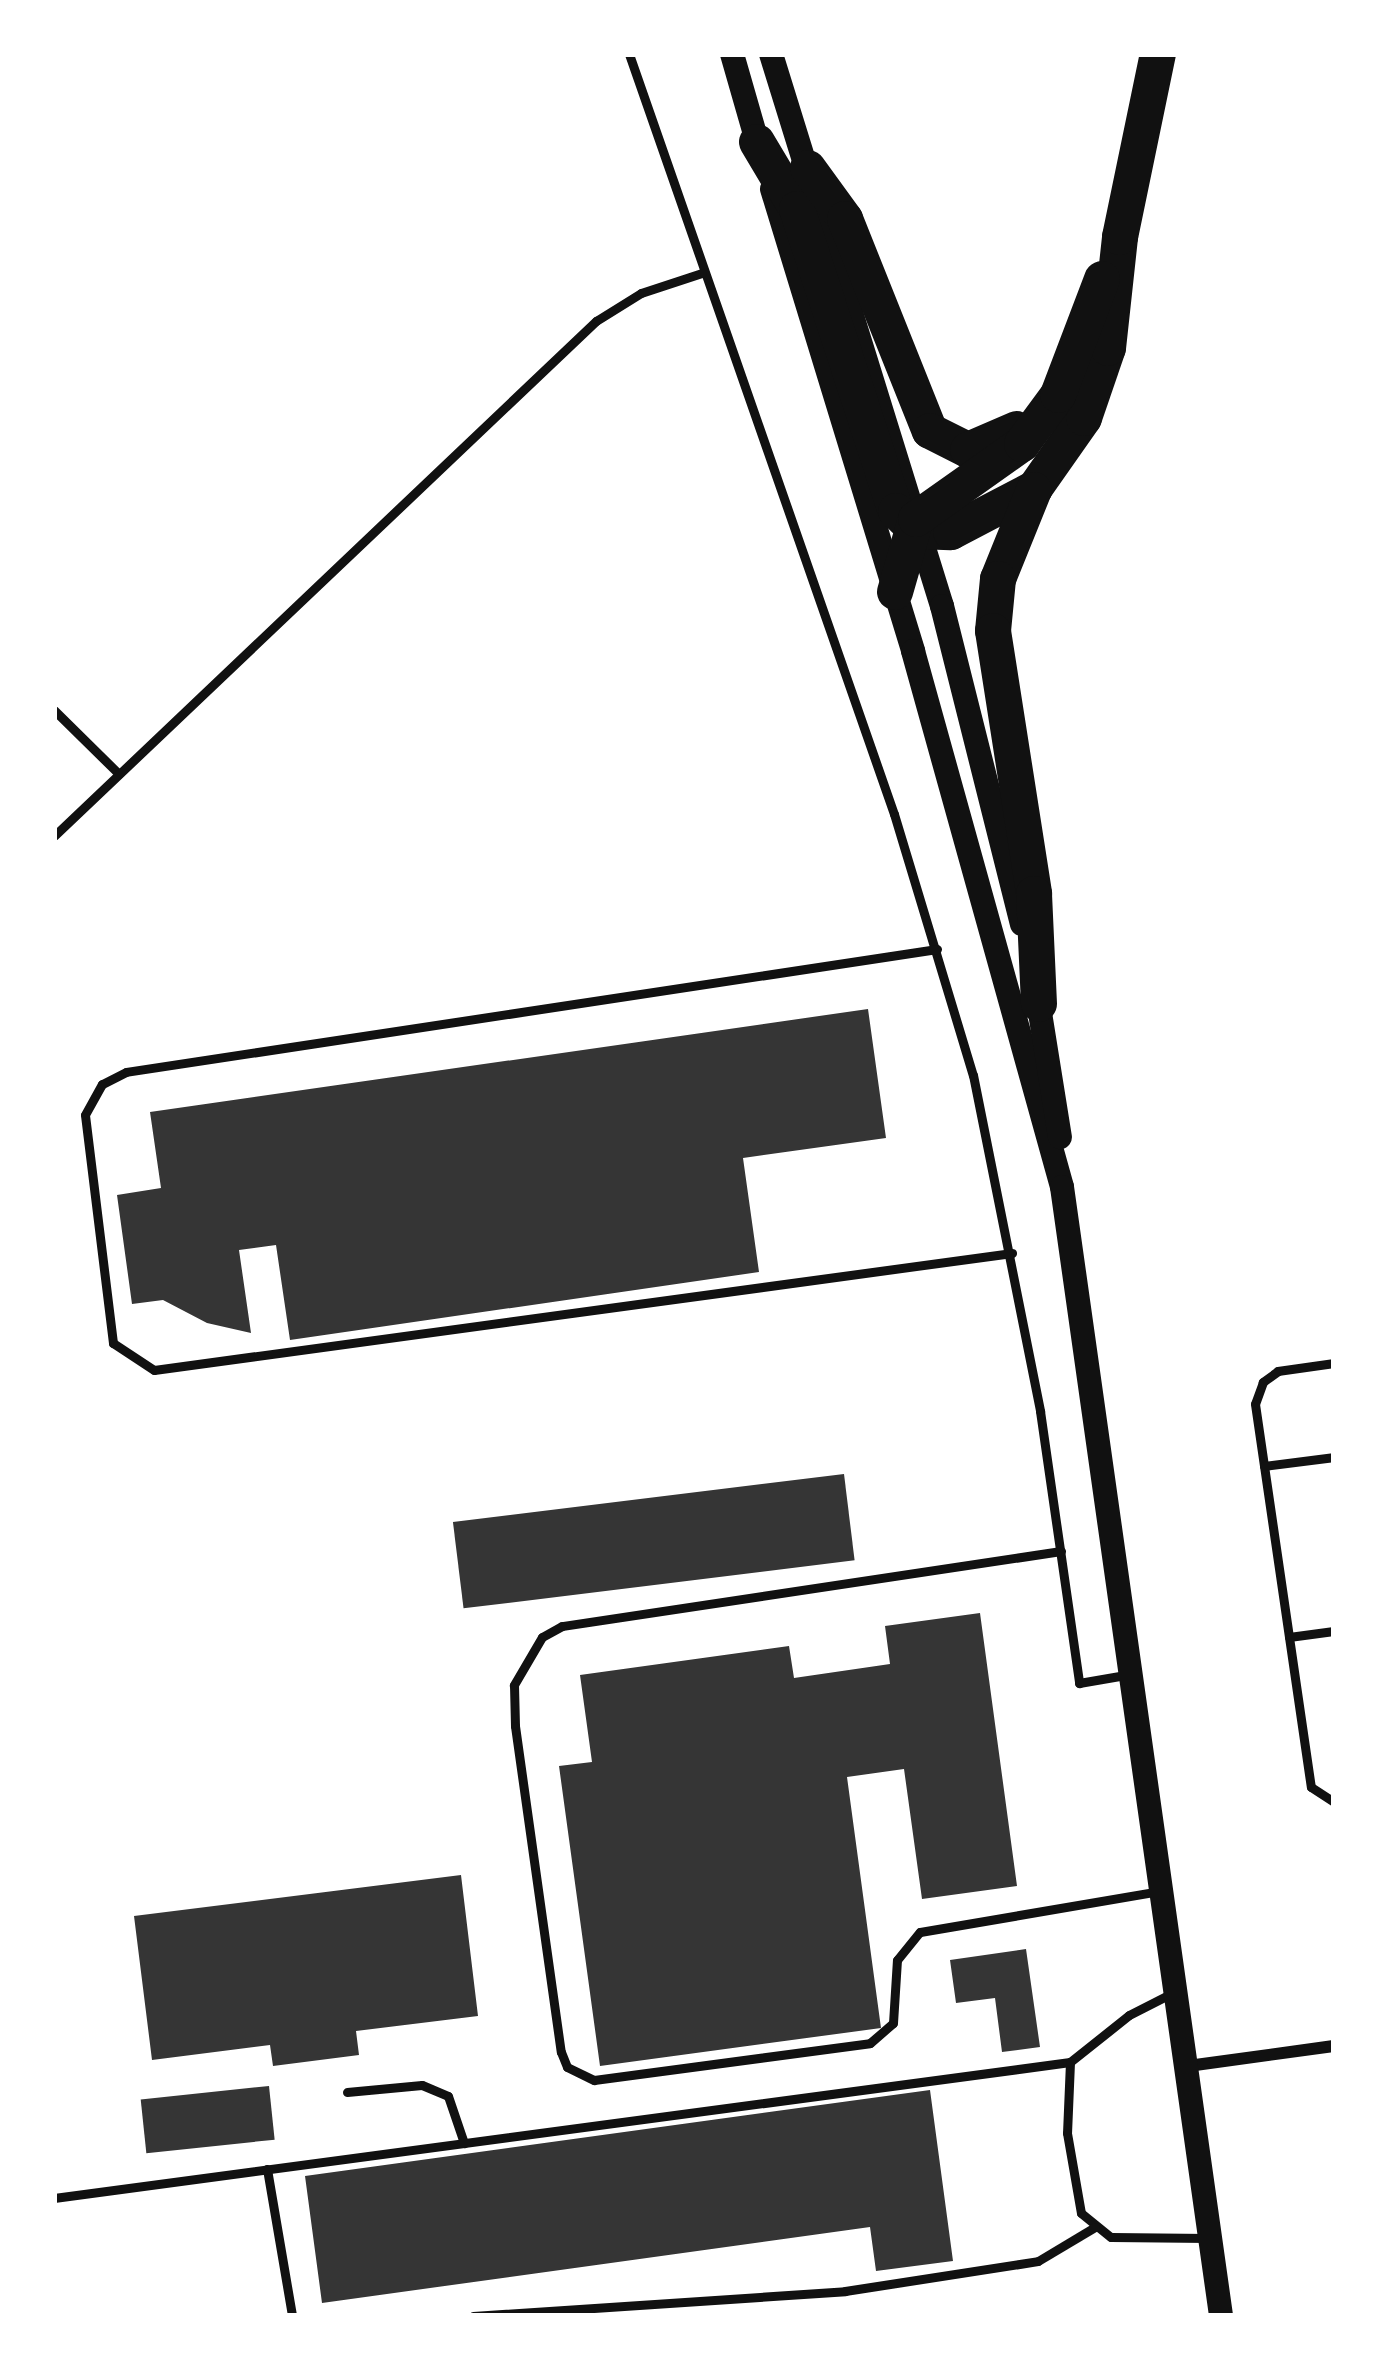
<!DOCTYPE html>
<style>
body{margin:0}
#map{position:relative;width:1388px;height:2370px;overflow:hidden;background:#fff;font-family:"Libre Baskerville",serif}
div>[style]{position:absolute}
.building>*{inset:0;background:#353535;transform-origin:0 0}
.service>*{height:9px;margin:-4.5px;padding:0 4.5px;transform-origin:4.5px;border-radius:4.5px;background:#111}
.minor>*{height:12px;margin:-6px;padding:0 6px;transform-origin:6px;border-radius:6px;background:#111}
.secondary>*{height:24px;margin:-12px;padding:0 12px;transform-origin:12px;border-radius:12px;background:#111}
.motorway>*{height:36px;margin:-18px;padding:0 18px;transform-origin:18px;border-radius:18px;background:#111}
span{translate:-50% -50%;white-space:nowrap;text-align:center;line-height:1.15;-webkit-text-stroke:12px #fff;paint-order:stroke}
.frame{position:absolute;inset:0;border:57px solid #fff;pointer-events:none}
</style>
<div id="map">
<div class="building">
<div style="clip-path:polygon(868px 1009px,886px 1138px,743px 1158px,759px 1272px,290px 1340px,276px 1245px,239px 1250px,251px 1333px,207px 1323px,163px 1300px,132px 1304px,117px 1195px,161px 1188px,150px 1112px)"></div>
<div style="left:844px;top:1474px;width:87px;height:394px;rotate:83deg"></div>
<div style="clip-path:polygon(980px 1613px,1017px 1886px,922px 1899px,904px 1769px,847px 1777px,881px 2028px,600px 2066px,559px 1766px,592px 1762px,580px 1675px,789px 1646px,794px 1678px,890px 1664px,885px 1626px)"></div>
<div style="clip-path:polygon(461px 1875px,478px 2016px,356px 2031px,359px 2055px,273px 2066px,270px 2045px,152px 2060px,134px 1916px)"></div>
<div style="clip-path:polygon(1026px 1949px,1040px 2047px,1002px 2052px,995px 1998px,956px 2003px,950px 1960px)"></div>
<div style="left:269px;top:2086px;width:54px;height:129px;rotate:84deg"></div>
<div style="clip-path:polygon(930px 2090px,953px 2261px,876px 2271px,870px 2227px,322px 2303px,305px 2176px)"></div>
</div>
<div class="service">
<div style="left:629px;top:54px;width:805px;rotate:70.78deg"></div>
<div style="left:894px;top:814px;width:273px;rotate:73.2deg"></div>
<div style="left:973px;top:1075px;width:343px;rotate:78.7deg"></div>
<div style="left:1040px;top:1411px;width:275px;rotate:81.8deg"></div>
<div style="left:1079px;top:1683px;width:53px;rotate:-9.8deg"></div>
<div style="left:54px;top:710px;width:91px;rotate:44.6deg"></div>
<div style="left:54px;top:836px;width:748px;rotate:-43.54deg"></div>
<div style="left:596px;top:321px;width:53px;rotate:-31.9deg"></div>
<div style="left:641px;top:293px;width:64px;rotate:-18.2deg"></div>
<div style="left:937px;top:949px;width:820px;rotate:171.38deg"></div>
<div style="left:126px;top:1072px;width:27px;rotate:153deg"></div>
<div style="left:102px;top:1084px;width:35px;rotate:119deg"></div>
<div style="left:85px;top:1115px;width:230px;rotate:83deg"></div>
<div style="left:113px;top:1343px;width:49px;rotate:33.4deg"></div>
<div style="left:154px;top:1370px;width:866px;rotate:-7.77deg"></div>
<div style="left:1334px;top:1363px;width:57px;rotate:171.9deg"></div>
<div style="left:1278px;top:1371px;width:19px;rotate:144deg"></div>
<div style="left:1263px;top:1382px;width:23px;rotate:110deg"></div>
<div style="left:1255px;top:1404px;width:387px;rotate:81.7deg"></div>
<div style="left:1311px;top:1787px;width:27px;rotate:33deg"></div>
<div style="left:1264px;top:1466px;width:71px;rotate:-7.3deg"></div>
<div style="left:1061px;top:1551px;width:505px;rotate:171.45deg"></div>
<div style="left:562px;top:1626px;width:23px;rotate:151deg"></div>
<div style="left:542px;top:1637px;width:56px;rotate:120.3deg"></div>
<div style="left:514px;top:1685px;width:41px;rotate:88.6deg"></div>
<div style="left:515px;top:1726px;width:329px;rotate:82deg"></div>
<div style="left:561px;top:2052px;width:16px;rotate:68deg"></div>
<div style="left:567px;top:2067px;width:30px;rotate:26deg"></div>
<div style="left:594px;top:2080px;width:278px;rotate:-7.6deg"></div>
<div style="left:870px;top:2043px;width:30px;rotate:-41deg"></div>
<div style="left:893px;top:2023px;width:63px;rotate:-86.4deg"></div>
<div style="left:897px;top:1960px;width:36px;rotate:-51deg"></div>
<div style="left:920px;top:1932px;width:244px;rotate:-9.7deg"></div>
<div style="left:1289px;top:1637px;width:45px;rotate:-7.6deg"></div>
<div style="left:1070px;top:2062px;width:71px;rotate:92.4deg"></div>
<div style="left:1067px;top:2133px;width:81px;rotate:80.1deg"></div>
<div style="left:1081px;top:2213px;width:38px;rotate:39deg"></div>
<div style="left:1111px;top:2237px;width:97px;rotate:0.6deg"></div>
<div style="left:347px;top:2092px;width:75px;rotate:-5.3deg"></div>
<div style="left:422px;top:2085px;width:28px;rotate:23deg"></div>
<div style="left:448px;top:2096px;width:50px;rotate:71.2deg"></div>
<div style="left:267px;top:2169px;width:149px;rotate:80.3deg"></div>
<div style="left:54px;top:2198px;width:1025px;rotate:-7.62deg"></div>
<div style="left:1070px;top:2062px;width:75px;rotate:-38.5deg"></div>
<div style="left:1129px;top:2015px;width:48px;rotate:-27.1deg"></div>
<div style="left:473px;top:2316px;width:373px;rotate:-3.8deg"></div>
<div style="left:845px;top:2291px;width:195px;rotate:-8.8deg"></div>
<div style="left:1038px;top:2261px;width:66px;rotate:-30.8deg"></div>
</div>
<div class="minor">
<div style="left:1188px;top:2066px;width:147px;rotate:-7.8deg"></div>
</div>
<div class="secondary">
<div style="left:732px;top:54px;width:105px;rotate:74deg"></div>
<div style="left:771px;top:54px;width:578px;rotate:72.79deg"></div>
<div style="left:942px;top:606px;width:328px;rotate:75.9deg"></div>
<div style="left:772px;top:189px;width:483px;rotate:73deg"></div>
<div style="left:913px;top:651px;width:556px;rotate:74.46deg"></div>
<div style="left:1062px;top:1187px;width:1140px;rotate:81.98deg"></div>
<div style="left:1037px;top:994px;width:145px;rotate:80.9deg"></div>
</div>
<div class="motorway">
<div style="left:757px;top:142px;width:78px;rotate:59.2deg"></div>
<div style="left:797px;top:209px;width:318px;rotate:71.9deg"></div>
<div style="left:896px;top:511px;width:29px;rotate:44deg"></div>
<div style="left:917px;top:531px;width:34px;rotate:2deg"></div>
<div style="left:951px;top:532px;width:95px;rotate:-27.6deg"></div>
<div style="left:1035px;top:488px;width:85px;rotate:-55deg"></div>
<div style="left:1084px;top:418px;width:74px;rotate:-71.1deg"></div>
<div style="left:1108px;top:348px;width:112px;rotate:-83.8deg"></div>
<div style="left:1120px;top:237px;width:187px;rotate:-78.3deg"></div>
<div style="left:808px;top:168px;width:63px;rotate:54deg"></div>
<div style="left:845px;top:219px;width:228px;rotate:68.2deg"></div>
<div style="left:930px;top:431px;width:42px;rotate:26.6deg"></div>
<div style="left:968px;top:450px;width:53px;rotate:-23.2deg"></div>
<div style="left:1034px;top:490px;width:96px;rotate:112deg"></div>
<div style="left:998px;top:579px;width:52px;rotate:95.5deg"></div>
<div style="left:993px;top:631px;width:266px;rotate:81.1deg"></div>
<div style="left:1034px;top:894px;width:110px;rotate:87.4deg"></div>
<div style="left:895px;top:592px;width:76px;rotate:-74deg"></div>
<div style="left:916px;top:519px;width:130px;rotate:-35.3deg"></div>
<div style="left:1022px;top:444px;width:61px;rotate:-53.7deg"></div>
<div style="left:1058px;top:395px;width:124px;rotate:-69.2deg"></div>
</div>
<div class="frame"></div>
</div>
